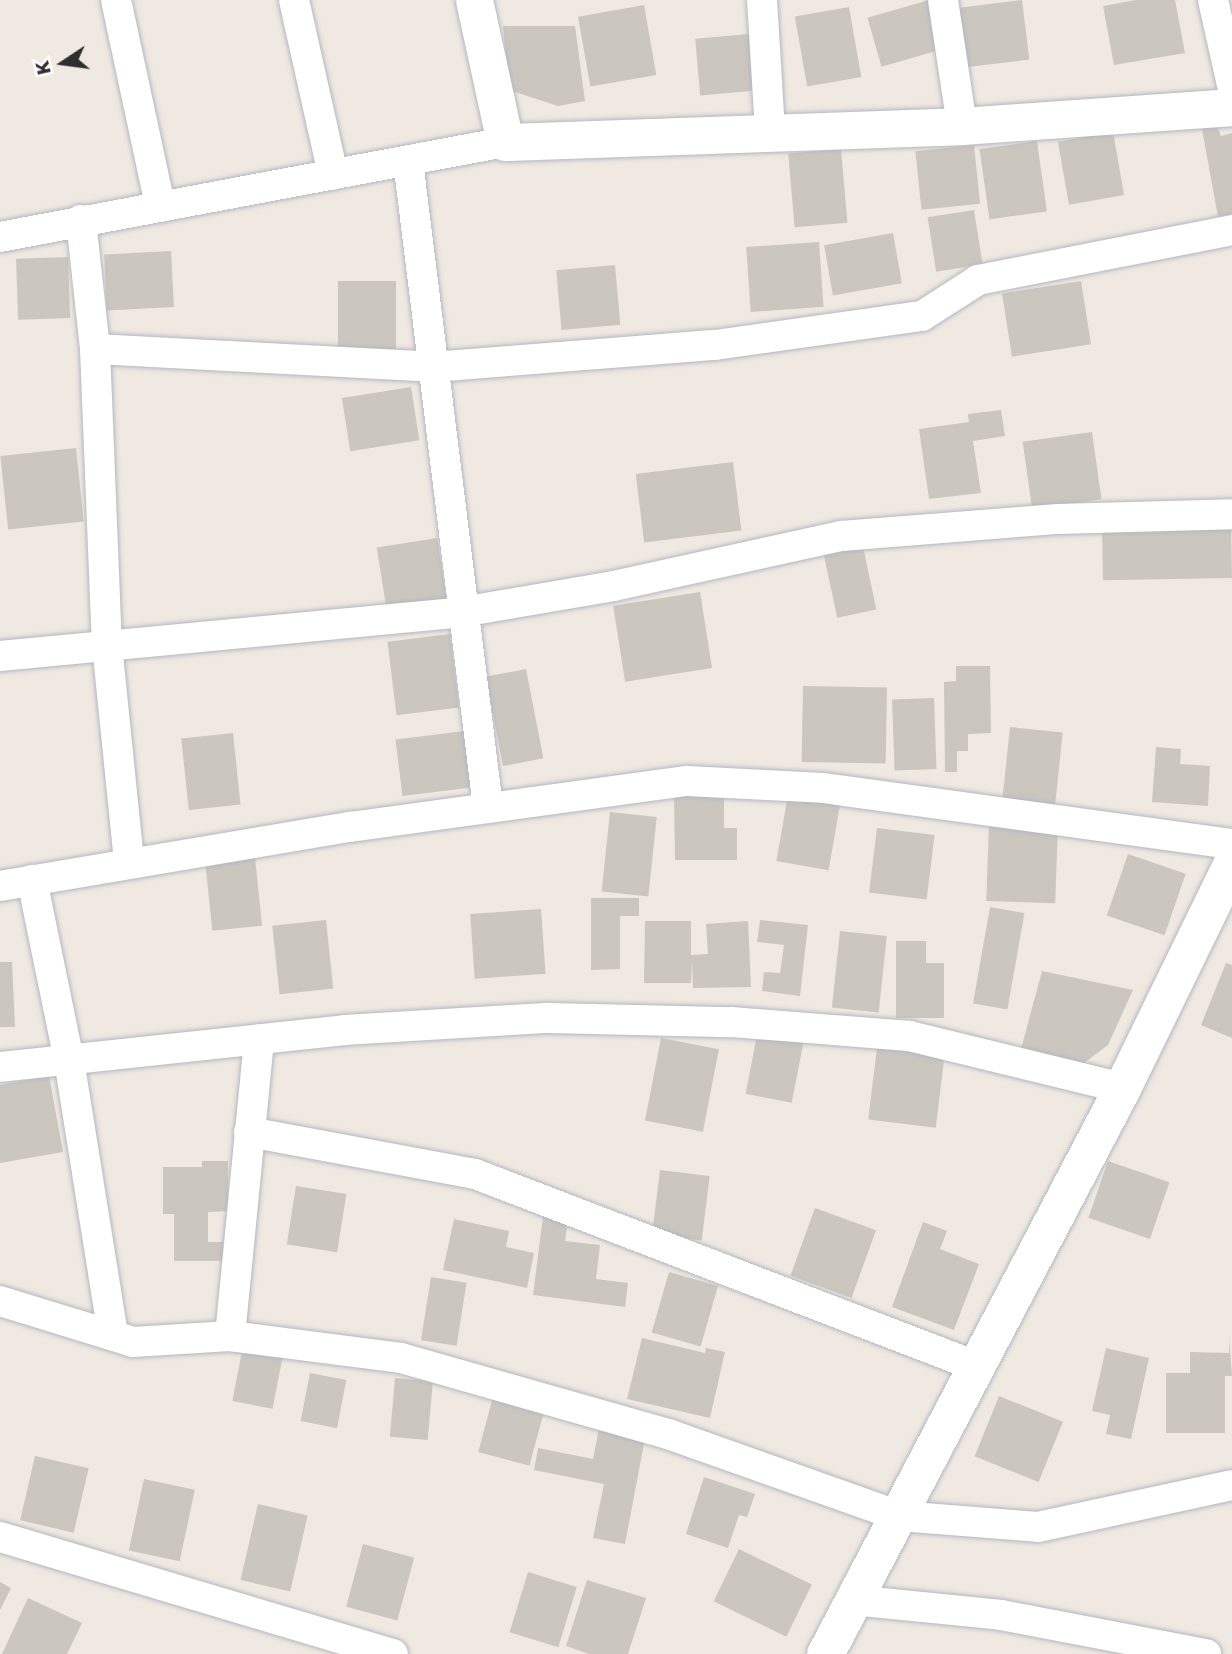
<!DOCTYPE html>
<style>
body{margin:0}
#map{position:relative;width:1232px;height:1654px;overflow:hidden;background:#efe9e1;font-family:"Golos Text",sans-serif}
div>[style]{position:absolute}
.building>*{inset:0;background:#cbc7bf;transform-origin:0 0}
.roads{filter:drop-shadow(0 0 2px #b4b7c1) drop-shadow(0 0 2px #b4b7c1)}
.minor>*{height:30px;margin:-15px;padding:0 15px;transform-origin:15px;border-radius:15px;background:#fff}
.tertiary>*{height:37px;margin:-18.5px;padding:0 18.5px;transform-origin:18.5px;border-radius:18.5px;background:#fff}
span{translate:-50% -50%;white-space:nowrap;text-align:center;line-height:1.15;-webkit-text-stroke:5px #fff;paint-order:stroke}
.north{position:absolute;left:28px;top:28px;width:70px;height:70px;-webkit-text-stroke:5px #fff;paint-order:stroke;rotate:257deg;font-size:19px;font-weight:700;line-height:28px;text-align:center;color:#2e2e2e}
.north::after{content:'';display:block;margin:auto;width:24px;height:32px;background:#2e2e2e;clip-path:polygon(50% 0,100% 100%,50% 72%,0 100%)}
</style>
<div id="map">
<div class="building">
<div style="left:929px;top:0;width:51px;height:64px;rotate:74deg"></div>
<div style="left:1022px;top:0;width:60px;height:64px;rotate:83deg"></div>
<div style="clip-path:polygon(1136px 0,1175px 0,1185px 53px,1114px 65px,1103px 6px)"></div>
<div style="left:644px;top:5px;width:71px;height:67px;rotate:80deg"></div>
<div style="left:849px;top:7px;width:71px;height:55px;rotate:80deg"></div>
<div style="clip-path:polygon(503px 26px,575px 26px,585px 101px,558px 106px,509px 90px)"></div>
<div style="left:749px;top:34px;width:57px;height:54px;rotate:85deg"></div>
<div style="clip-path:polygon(1217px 126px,1221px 136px,1232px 133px,1232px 214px,1218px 217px,1202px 129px)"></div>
<div style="left:1113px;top:132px;width:64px;height:56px;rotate:80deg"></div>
<div style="left:1037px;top:141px;width:71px;height:58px;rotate:82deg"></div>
<div style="left:974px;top:145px;width:59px;height:59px;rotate:84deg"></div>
<div style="left:841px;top:149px;width:74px;height:53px;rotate:85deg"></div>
<div style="left:974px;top:210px;width:55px;height:47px;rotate:81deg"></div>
<div style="left:893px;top:233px;width:51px;height:70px;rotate:80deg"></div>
<div style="left:819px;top:242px;width:65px;height:73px;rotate:86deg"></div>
<div style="left:171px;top:251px;width:56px;height:67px;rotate:87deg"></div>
<div style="left:68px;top:257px;width:61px;height:52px;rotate:88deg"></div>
<div style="left:615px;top:265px;width:60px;height:59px;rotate:85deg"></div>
<div style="left:338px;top:281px;width:58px;height:68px"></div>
<div style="left:1081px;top:281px;width:64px;height:80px;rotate:81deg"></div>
<div style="left:411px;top:387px;width:54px;height:70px;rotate:81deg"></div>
<div style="clip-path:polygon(1001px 410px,1005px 436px,973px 441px,981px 493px,929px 499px,919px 429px,969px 422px,968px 414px)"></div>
<div style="left:1092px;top:432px;width:68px;height:70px;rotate:82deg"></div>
<div style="left:76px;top:448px;width:74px;height:76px;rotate:84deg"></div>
<div style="left:733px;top:462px;width:69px;height:98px;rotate:83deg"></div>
<div style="left:1231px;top:524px;width:54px;height:129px;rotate:89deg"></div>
<div style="left:437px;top:538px;width:61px;height:61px;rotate:81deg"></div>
<div style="left:862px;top:542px;width:69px;height:40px;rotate:78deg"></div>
<div style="left:700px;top:592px;width:77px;height:88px;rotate:81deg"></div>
<div style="left:450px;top:634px;width:74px;height:63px;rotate:83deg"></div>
<div style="clip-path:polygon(956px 666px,990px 666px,991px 733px,968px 734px,968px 751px,957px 751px,957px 772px,945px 772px,944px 682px,956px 681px)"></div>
<div style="left:526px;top:669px;width:91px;height:41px;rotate:79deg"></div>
<div style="left:803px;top:686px;width:84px;height:76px;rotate:1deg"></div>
<div style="left:934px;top:698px;width:71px;height:42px;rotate:88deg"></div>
<div style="left:1010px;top:727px;width:53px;height:74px;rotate:6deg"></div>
<div style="left:465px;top:731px;width:57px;height:70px;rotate:83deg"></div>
<div style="left:233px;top:733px;width:72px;height:52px;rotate:84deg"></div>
<div style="clip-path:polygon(1156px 747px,1181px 749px,1180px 764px,1210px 766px,1208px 806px,1152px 802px)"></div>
<div style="clip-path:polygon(724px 794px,724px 828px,737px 828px,737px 860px,675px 860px,674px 795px)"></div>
<div style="left:788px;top:795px;width:53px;height:67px;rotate:10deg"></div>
<div style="left:610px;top:812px;width:47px;height:80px;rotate:6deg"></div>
<div style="left:989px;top:823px;width:69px;height:78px;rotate:2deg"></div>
<div style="left:877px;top:828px;width:58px;height:65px;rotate:7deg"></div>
<div style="left:1128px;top:854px;width:61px;height:65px;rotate:19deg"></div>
<div style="left:255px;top:858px;width:68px;height:50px;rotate:84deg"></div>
<div style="clip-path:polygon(591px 898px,639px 898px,639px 916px,620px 916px,620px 969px,591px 970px)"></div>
<div style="left:990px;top:907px;width:35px;height:98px;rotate:10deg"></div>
<div style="left:541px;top:909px;width:65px;height:71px;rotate:86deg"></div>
<div style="left:326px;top:920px;width:69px;height:54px;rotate:84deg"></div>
<div style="clip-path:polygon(760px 920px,808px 925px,800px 996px,762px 991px,764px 972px,780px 973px,784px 945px,757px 942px)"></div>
<div style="clip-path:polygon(645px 921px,691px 921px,691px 955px,708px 954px,706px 924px,748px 921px,751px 987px,693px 988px,692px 961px,691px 983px,644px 983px)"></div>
<div style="left:840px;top:931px;width:47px;height:77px;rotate:6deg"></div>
<div style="clip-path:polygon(896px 941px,926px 941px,926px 963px,944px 963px,944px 1018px,896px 1018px)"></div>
<div style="clip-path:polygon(0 962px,12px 962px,15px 1027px,0 1027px)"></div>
<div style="clip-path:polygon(1226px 963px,1232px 965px,1232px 1038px,1201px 1025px)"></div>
<div style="clip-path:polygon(1042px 971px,1133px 990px,1108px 1045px,1080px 1066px,1020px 1053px)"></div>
<div style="left:758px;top:1030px;width:47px;height:65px;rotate:11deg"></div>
<div style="left:661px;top:1038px;width:59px;height:84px;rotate:11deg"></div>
<div style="left:877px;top:1048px;width:68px;height:72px;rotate:7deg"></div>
<div style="clip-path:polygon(49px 1076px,63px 1152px,0 1163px,0 1085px)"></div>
<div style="clip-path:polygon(202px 1161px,228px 1161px,228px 1211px,208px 1212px,208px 1242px,223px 1242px,223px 1261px,174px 1261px,174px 1214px,163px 1214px,163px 1167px,202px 1167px)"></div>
<div style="left:1108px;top:1161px;width:65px;height:60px;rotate:19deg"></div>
<div style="left:660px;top:1170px;width:50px;height:65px;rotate:7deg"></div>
<div style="left:296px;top:1186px;width:51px;height:59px;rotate:9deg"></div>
<div style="left:815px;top:1208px;width:65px;height:72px;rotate:20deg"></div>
<div style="clip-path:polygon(543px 1217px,568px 1220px,565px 1241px,600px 1245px,596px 1279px,628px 1283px,625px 1307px,533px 1295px)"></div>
<div style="clip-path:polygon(454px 1219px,509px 1231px,506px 1247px,534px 1253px,527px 1288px,443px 1270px)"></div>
<div style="clip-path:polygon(923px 1222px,947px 1231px,940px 1249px,979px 1264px,954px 1330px,892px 1307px)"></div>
<div style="left:669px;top:1272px;width:51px;height:63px;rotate:16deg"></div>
<div style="left:431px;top:1277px;width:36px;height:64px;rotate:9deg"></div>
<div style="clip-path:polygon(1229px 1336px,1232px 1376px,1225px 1376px,1225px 1433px,1166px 1433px,1166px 1373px,1190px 1373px,1190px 1352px,1229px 1353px)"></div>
<div style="clip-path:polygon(642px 1338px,705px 1353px,706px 1348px,725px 1352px,710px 1418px,627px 1399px)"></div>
<div style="left:243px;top:1346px;width:41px;height:56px;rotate:11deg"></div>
<div style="clip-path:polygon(1106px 1348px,1149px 1358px,1131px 1439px,1106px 1434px,1110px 1415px,1092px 1411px)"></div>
<div style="left:310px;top:1373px;width:37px;height:49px;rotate:11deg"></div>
<div style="left:395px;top:1378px;width:38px;height:59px;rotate:5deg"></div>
<div style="left:999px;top:1396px;width:69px;height:65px;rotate:22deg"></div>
<div style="left:493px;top:1397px;width:53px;height:57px;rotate:15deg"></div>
<div style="clip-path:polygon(600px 1424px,646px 1433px,625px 1544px,593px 1538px,604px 1484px,534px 1470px,538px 1448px,593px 1459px)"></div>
<div style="left:35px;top:1456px;width:55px;height:66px;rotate:13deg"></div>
<div style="clip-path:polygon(704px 1477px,755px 1494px,747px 1517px,739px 1515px,728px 1548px,686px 1534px)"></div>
<div style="left:144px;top:1479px;width:52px;height:73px;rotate:12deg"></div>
<div style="left:258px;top:1504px;width:51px;height:78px;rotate:13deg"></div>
<div style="left:363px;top:1544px;width:53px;height:65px;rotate:15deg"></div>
<div style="left:739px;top:1549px;width:81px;height:58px;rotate:26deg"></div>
<div style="left:528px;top:1572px;width:51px;height:63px;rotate:17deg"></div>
<div style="clip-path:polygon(587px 1580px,646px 1598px,628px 1654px,589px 1654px,566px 1646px)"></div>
<div style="clip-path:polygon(0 1582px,11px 1588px,0 1610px)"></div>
<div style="clip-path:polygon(28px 1598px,82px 1623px,67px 1654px,2px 1654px)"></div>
</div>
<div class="roads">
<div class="minor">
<div style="left:116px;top:0;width:211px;rotate:77.9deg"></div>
<div style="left:294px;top:0;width:179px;rotate:77.4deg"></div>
<div style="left:762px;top:0;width:132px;rotate:86.5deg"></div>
<div style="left:943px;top:0;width:127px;rotate:81.4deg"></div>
<div style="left:1213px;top:0;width:87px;rotate:77.4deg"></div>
<div style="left:408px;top:161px;width:651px;rotate:82.94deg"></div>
<div style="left:81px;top:220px;width:130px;rotate:83.8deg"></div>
<div style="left:95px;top:349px;width:296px;rotate:87.7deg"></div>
<div style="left:107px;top:645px;width:218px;rotate:84.2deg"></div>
<div style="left:0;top:237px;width:514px;rotate:-10.65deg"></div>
<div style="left:95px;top:349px;width:338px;rotate:3deg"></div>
<div style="left:433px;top:367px;width:283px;rotate:-4.5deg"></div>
<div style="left:715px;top:345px;width:209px;rotate:-8deg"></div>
<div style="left:922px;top:316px;width:67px;rotate:-32.7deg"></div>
<div style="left:978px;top:280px;width:259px;rotate:-11.1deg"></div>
<div style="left:0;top:656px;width:464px;rotate:-5.4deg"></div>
<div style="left:462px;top:612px;width:154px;rotate:-9.7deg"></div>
<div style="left:614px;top:586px;width:232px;rotate:-12.4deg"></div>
<div style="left:841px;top:536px;width:218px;rotate:-4.5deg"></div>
<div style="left:1058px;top:519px;width:174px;rotate:-1.6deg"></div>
<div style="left:32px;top:880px;width:184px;rotate:78.4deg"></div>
<div style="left:69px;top:1060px;width:279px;rotate:80.9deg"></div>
<div style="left:0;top:886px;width:355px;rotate:-9.6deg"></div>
<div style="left:350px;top:827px;width:340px;rotate:-7.8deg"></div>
<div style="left:687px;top:781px;width:136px;rotate:2.9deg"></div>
<div style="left:823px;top:788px;width:413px;rotate:7.8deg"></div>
<div style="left:0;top:1067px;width:346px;rotate:-6.1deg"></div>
<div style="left:344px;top:1030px;width:205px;rotate:-3.4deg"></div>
<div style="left:549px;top:1018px;width:182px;rotate:1.3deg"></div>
<div style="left:731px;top:1022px;width:179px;rotate:4.5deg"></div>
<div style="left:909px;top:1036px;width:219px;rotate:13.7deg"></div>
<div style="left:249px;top:1132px;width:230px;rotate:10.5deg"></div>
<div style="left:475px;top:1174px;width:537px;rotate:20.97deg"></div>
<div style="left:0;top:1301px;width:139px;rotate:17.1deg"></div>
<div style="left:133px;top:1342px;width:97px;rotate:-3.5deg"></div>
<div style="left:230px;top:1336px;width:172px;rotate:7.3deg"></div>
<div style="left:401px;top:1358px;width:278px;rotate:15.9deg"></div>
<div style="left:668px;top:1434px;width:245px;rotate:19.5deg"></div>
<div style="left:899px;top:1516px;width:139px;rotate:4.5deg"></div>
<div style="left:1038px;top:1527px;width:198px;rotate:-12.2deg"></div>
<div style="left:230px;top:1336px;width:298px;rotate:-84.4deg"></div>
<div style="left:0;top:1537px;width:410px;rotate:16.6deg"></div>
<div style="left:852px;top:1600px;width:150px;rotate:5.7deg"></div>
<div style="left:1001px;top:1615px;width:209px;rotate:10.8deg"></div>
</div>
<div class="tertiary">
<div style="left:474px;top:0;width:145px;rotate:77.7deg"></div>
<div style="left:505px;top:142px;width:457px;rotate:-2deg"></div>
<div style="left:962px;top:126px;width:271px;rotate:-4deg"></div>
<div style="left:825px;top:1654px;width:639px;rotate:-62.31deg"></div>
<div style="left:1122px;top:1088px;width:251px;rotate:-64deg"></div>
</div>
</div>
<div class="north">K</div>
</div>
